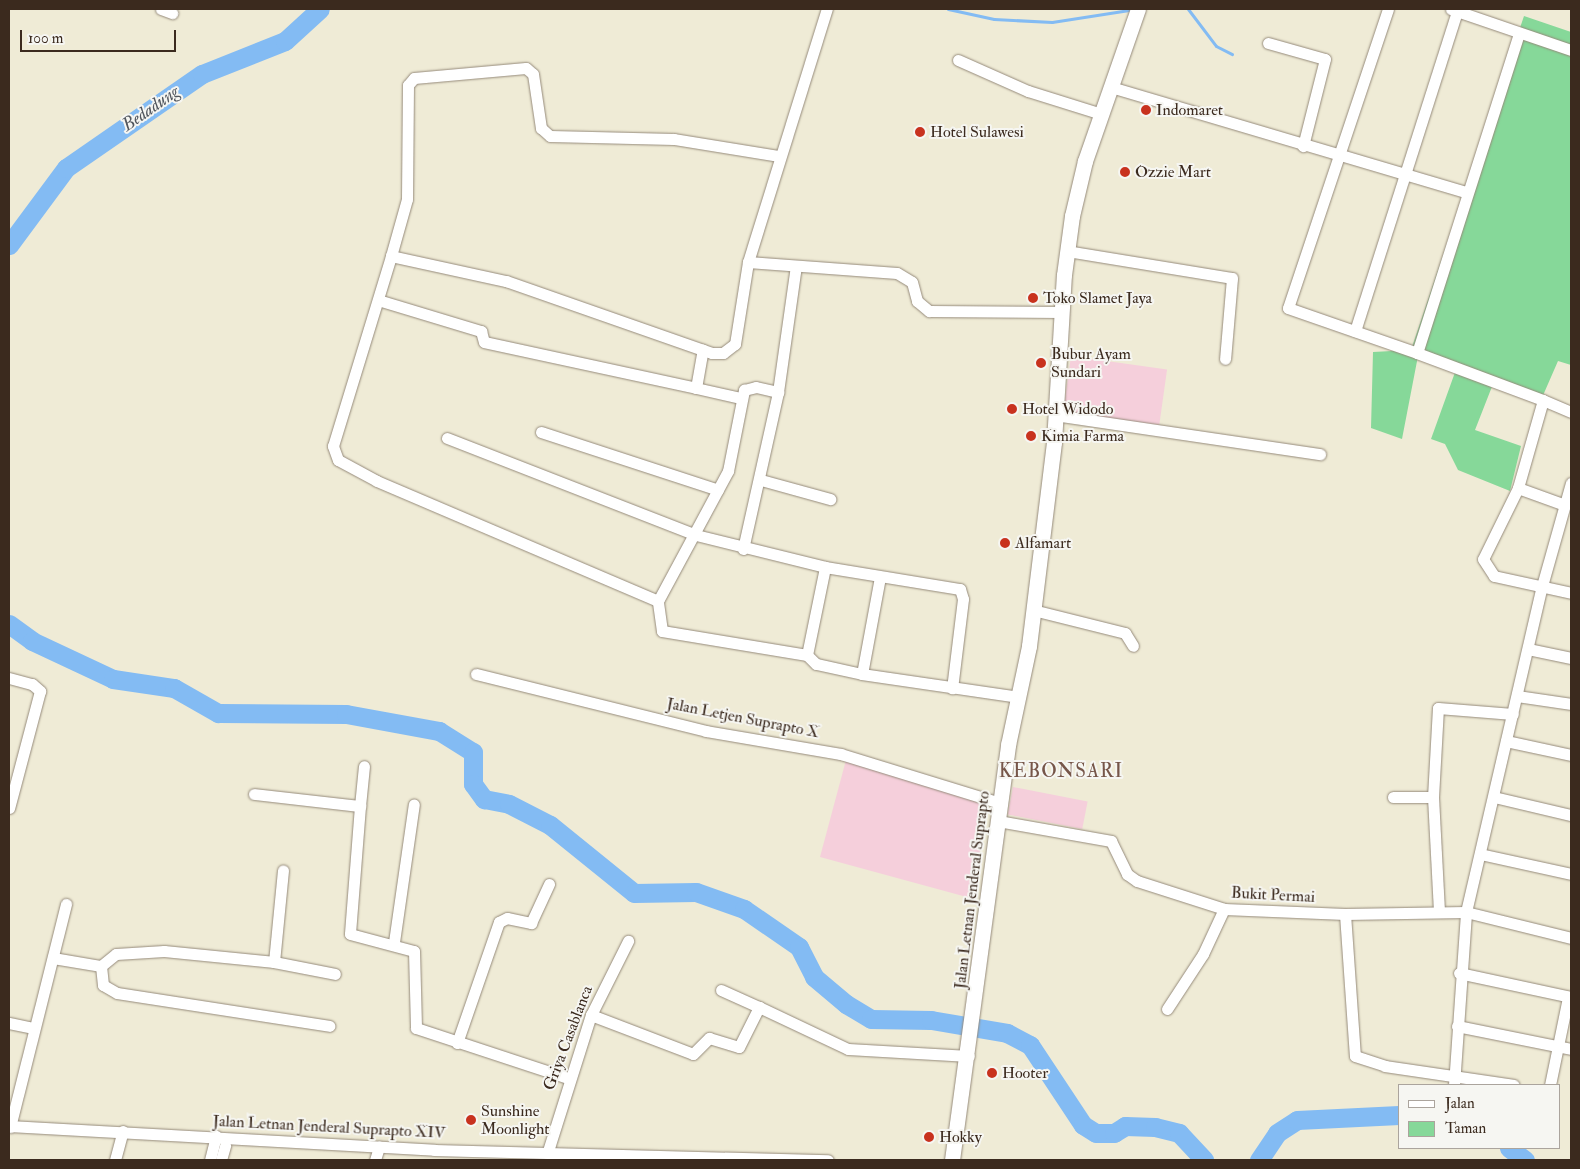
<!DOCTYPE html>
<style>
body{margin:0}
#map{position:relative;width:1580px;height:1169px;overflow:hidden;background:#efebd6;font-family:"IM FELL Double Pica",serif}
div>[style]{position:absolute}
.built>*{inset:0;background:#f5cfdb;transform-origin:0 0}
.green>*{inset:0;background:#86d899}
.stream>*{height:3px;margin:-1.5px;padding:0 1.5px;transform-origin:1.5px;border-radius:1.5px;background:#83bbf3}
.river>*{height:19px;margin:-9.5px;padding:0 9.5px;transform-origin:9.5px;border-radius:9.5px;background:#83bbf3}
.roads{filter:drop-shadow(0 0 1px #958a7a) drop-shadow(0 0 1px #958a7a)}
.street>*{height:11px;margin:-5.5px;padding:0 5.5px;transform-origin:5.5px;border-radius:5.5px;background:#fff}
.secondary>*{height:15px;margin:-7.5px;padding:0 7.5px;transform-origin:7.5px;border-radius:7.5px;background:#fff}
.dots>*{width:14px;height:14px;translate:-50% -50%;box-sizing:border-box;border:2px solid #f6f6f2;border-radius:50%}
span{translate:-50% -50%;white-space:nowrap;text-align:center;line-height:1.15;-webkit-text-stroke:4px #f6f6f2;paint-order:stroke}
.poi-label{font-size:16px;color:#3b2a1e}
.left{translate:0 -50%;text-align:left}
.street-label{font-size:16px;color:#3b2a1e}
.water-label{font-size:18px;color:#51565e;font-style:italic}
.quarter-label{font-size:19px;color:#765649;letter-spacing:1px}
.frame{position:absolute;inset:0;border:10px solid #3b2a1e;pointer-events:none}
.legend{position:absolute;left:1398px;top:1084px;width:162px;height:65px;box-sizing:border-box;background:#f6f6f2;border:1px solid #aba49d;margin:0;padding:6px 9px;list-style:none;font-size:15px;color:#3b2a1e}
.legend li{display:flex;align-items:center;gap:10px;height:25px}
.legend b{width:25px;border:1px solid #aba49d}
.scale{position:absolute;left:20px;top:30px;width:156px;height:22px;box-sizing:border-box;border:2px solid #3b2a1e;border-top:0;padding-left:6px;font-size:15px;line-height:18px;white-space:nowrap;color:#3b2a1e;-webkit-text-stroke:4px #f6f6f2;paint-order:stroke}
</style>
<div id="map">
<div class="built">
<div style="left:1071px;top:356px;width:97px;height:56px;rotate:8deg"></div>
<div style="clip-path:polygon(846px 760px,986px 805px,974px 899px,820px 857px)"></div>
<div style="left:1013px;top:787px;width:76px;height:28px;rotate:11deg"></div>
</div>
<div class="green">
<div style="clip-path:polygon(1524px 16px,1571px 32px,1571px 365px,1558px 361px,1541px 400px,1493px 384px,1475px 430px,1521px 446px,1510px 491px,1458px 470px,1445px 444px,1431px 439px,1458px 364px,1418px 356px,1402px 439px,1371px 428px,1373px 352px,1411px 350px)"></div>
</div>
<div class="stream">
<div style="left:948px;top:9px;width:47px;rotate:12.3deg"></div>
<div style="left:994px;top:19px;width:58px;rotate:3deg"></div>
<div style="left:1052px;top:22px;width:78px;rotate:-8.9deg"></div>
<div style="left:1188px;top:9px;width:46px;rotate:52.9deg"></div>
<div style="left:1216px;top:46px;width:18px;rotate:27deg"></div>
</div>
<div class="river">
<div style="left:9px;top:245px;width:96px;rotate:-53.5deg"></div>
<div style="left:66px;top:168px;width:165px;rotate:-34.7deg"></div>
<div style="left:202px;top:74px;width:89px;rotate:-21.7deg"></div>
<div style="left:285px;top:41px;width:47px;rotate:-42.4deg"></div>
<div style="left:9px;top:624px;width:29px;rotate:36deg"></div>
<div style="left:32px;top:641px;width:89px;rotate:25.1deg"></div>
<div style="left:113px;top:679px;width:62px;rotate:8.4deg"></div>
<div style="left:174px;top:688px;width:51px;rotate:29.6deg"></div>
<div style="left:218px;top:713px;width:128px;rotate:0.4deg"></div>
<div style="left:346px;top:714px;width:95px;rotate:10.4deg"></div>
<div style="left:439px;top:731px;width:40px;rotate:32deg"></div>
<div style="left:473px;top:752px;width:32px;rotate:90deg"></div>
<div style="left:473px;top:784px;width:19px;rotate:54deg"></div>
<div style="left:484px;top:799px;width:25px;rotate:11deg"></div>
<div style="left:509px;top:804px;width:46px;rotate:27.1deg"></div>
<div style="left:550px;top:825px;width:108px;rotate:39deg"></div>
<div style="left:634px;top:893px;width:62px;rotate:-0.9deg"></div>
<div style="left:696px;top:892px;width:51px;rotate:19.5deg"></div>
<div style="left:744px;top:909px;width:67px;rotate:34.6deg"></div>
<div style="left:799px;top:947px;width:34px;rotate:63deg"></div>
<div style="left:814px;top:977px;width:42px;rotate:40.2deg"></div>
<div style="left:846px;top:1004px;width:29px;rotate:31deg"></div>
<div style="left:871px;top:1019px;width:60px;rotate:1deg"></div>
<div style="left:931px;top:1020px;width:77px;rotate:9.7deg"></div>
<div style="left:1007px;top:1033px;width:26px;rotate:28deg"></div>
<div style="left:1030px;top:1045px;width:96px;rotate:56.5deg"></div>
<div style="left:1083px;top:1125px;width:15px;rotate:32deg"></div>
<div style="left:1096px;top:1133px;width:18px"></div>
<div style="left:1114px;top:1133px;width:13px;rotate:-32deg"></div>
<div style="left:1125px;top:1126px;width:30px;rotate:2deg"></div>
<div style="left:1155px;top:1127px;width:25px;rotate:14deg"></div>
<div style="left:1179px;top:1133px;width:37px;rotate:47deg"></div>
<div style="left:1509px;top:1148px;width:20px;rotate:37deg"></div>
<div style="left:1259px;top:1160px;width:32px;rotate:-56deg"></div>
<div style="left:1277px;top:1133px;width:24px;rotate:-33deg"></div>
<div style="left:1297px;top:1120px;width:102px;rotate:-2.8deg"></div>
</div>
<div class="roads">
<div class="street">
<div style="left:161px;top:9px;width:12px;rotate:20deg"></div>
<div style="left:1388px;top:9px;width:315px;rotate:108.5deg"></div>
<div style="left:1288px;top:308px;width:137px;rotate:19.2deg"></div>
<div style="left:1417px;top:353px;width:336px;rotate:-72.3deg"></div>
<div style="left:1451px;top:9px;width:127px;rotate:18.9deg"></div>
<div style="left:1268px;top:43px;width:59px;rotate:15.7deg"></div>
<div style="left:1325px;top:59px;width:90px;rotate:104.2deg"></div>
<div style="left:958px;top:60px;width:77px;rotate:23.9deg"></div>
<div style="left:1028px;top:91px;width:77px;rotate:17.3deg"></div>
<div style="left:1111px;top:87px;width:370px;rotate:16.5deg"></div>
<div style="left:1067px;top:251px;width:167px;rotate:9.3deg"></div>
<div style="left:1232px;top:278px;width:81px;rotate:94.9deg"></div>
<div style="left:391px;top:256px;width:59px;rotate:-74.3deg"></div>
<div style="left:407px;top:199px;width:114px;rotate:-89.5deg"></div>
<div style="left:408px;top:85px;width:9px;rotate:-49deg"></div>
<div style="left:414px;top:78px;width:112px;rotate:-5.1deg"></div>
<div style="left:526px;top:68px;width:9px;rotate:41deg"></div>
<div style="left:533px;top:74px;width:55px;rotate:81.6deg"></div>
<div style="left:541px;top:128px;width:12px;rotate:42deg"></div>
<div style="left:550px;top:136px;width:124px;rotate:1.4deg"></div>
<div style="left:674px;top:139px;width:106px;rotate:9.2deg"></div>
<div style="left:748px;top:262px;width:265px;rotate:-72.7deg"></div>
<div style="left:378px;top:300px;width:108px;rotate:16.8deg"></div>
<div style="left:481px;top:331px;width:11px;rotate:75deg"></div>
<div style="left:484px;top:342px;width:217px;rotate:12.2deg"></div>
<div style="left:696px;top:388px;width:39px;rotate:-80deg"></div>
<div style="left:1355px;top:331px;width:336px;rotate:-72.3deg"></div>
<div style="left:1417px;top:353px;width:134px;rotate:20.5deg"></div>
<div style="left:696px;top:388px;width:45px;rotate:12.8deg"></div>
<div style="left:1571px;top:412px;width:30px;rotate:-157deg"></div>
<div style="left:1543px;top:400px;width:91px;rotate:105.9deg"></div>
<div style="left:1518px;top:488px;width:79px;rotate:116.2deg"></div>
<div style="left:1483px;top:559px;width:20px;rotate:57deg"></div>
<div style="left:1494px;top:576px;width:79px;rotate:12.4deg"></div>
<div style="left:1055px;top:415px;width:268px;rotate:8.4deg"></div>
<div style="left:541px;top:432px;width:186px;rotate:18.1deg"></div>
<div style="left:447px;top:438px;width:267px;rotate:21.3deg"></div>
<div style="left:696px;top:535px;width:133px;rotate:13.9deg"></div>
<div style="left:825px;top:567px;width:137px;rotate:9.3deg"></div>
<div style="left:960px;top:589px;width:10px;rotate:73deg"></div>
<div style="left:963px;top:599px;width:90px;rotate:97deg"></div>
<div style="left:761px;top:480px;width:72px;rotate:15.4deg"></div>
<div style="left:1518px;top:488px;width:50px;rotate:19.9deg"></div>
<div style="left:743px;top:549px;width:161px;rotate:-77.4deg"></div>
<div style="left:778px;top:392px;width:127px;rotate:-81.9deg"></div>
<div style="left:658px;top:601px;width:148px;rotate:-61.7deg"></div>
<div style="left:728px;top:471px;width:83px;rotate:-78.8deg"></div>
<div style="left:744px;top:390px;width:12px;rotate:-14deg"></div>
<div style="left:756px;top:387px;width:23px;rotate:13deg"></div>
<div style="left:1033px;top:610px;width:95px;rotate:14deg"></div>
<div style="left:1125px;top:633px;width:15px;rotate:58deg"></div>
<div style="left:1528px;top:649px;width:44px;rotate:11.8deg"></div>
<div style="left:807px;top:655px;width:90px;rotate:-78.4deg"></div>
<div style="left:476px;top:674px;width:237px;rotate:13.9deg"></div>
<div style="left:706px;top:731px;width:137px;rotate:9.7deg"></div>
<div style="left:841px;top:754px;width:166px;rotate:17.1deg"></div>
<div style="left:862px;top:674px;width:99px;rotate:-79.5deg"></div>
<div style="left:9px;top:678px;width:24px;rotate:15deg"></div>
<div style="left:32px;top:684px;width:11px;rotate:41deg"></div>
<div style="left:40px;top:691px;width:121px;rotate:104.8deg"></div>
<div style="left:1517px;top:696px;width:55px;rotate:8.4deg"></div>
<div style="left:1019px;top:697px;width:159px;rotate:-171.7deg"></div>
<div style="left:862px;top:674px;width:47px;rotate:-167.7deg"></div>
<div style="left:816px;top:664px;width:13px;rotate:-135deg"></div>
<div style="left:807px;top:655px;width:147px;rotate:-170.6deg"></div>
<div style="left:662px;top:631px;width:30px;rotate:-98deg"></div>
<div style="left:658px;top:601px;width:306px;rotate:-156.9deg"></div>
<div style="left:377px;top:481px;width:44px;rotate:-151.7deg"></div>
<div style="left:338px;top:460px;width:15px;rotate:-110deg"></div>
<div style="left:333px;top:446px;width:199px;rotate:-73deg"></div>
<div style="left:391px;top:256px;width:118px;rotate:12.3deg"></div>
<div style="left:506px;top:281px;width:218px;rotate:19.3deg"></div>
<div style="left:712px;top:353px;width:11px"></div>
<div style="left:723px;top:353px;width:15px;rotate:-37deg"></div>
<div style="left:735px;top:344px;width:83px;rotate:-81deg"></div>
<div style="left:748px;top:262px;width:149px;rotate:4.2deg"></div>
<div style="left:897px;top:273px;width:17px;rotate:31deg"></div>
<div style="left:912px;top:282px;width:20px;rotate:75deg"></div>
<div style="left:917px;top:301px;width:16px;rotate:40deg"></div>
<div style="left:929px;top:311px;width:133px;rotate:0.4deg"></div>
<div style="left:1506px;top:741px;width:66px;rotate:12.2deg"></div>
<div style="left:254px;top:794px;width:107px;rotate:6.5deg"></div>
<div style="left:360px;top:806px;width:128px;rotate:94.5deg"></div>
<div style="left:350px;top:934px;width:66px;rotate:14.9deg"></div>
<div style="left:414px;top:951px;width:77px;rotate:88.5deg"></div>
<div style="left:416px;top:1028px;width:160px;rotate:18.2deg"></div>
<div style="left:1393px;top:797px;width:40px"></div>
<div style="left:1433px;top:797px;width:89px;rotate:-86.8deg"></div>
<div style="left:1438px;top:708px;width:75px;rotate:4.6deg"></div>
<div style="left:1433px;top:797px;width:115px;rotate:87deg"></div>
<div style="left:1494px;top:797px;width:79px;rotate:13.2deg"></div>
<div style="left:360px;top:806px;width:40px;rotate:-84.3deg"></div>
<div style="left:998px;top:821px;width:115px;rotate:10deg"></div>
<div style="left:1111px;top:841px;width:37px;rotate:64deg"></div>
<div style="left:1127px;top:874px;width:12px;rotate:35deg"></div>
<div style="left:1137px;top:881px;width:91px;rotate:17.8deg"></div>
<div style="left:1224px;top:909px;width:121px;rotate:2.4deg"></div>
<div style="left:1345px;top:914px;width:121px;rotate:-0.9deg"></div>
<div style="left:1466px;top:912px;width:108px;rotate:13.9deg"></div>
<div style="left:1480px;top:854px;width:93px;rotate:12.4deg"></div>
<div style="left:1345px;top:914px;width:142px;rotate:86deg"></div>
<div style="left:1355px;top:1056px;width:32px;rotate:18deg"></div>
<div style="left:1385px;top:1066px;width:130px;rotate:8.4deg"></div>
<div style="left:394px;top:942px;width:139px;rotate:-81.8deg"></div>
<div style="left:53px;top:958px;width:49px;rotate:9.5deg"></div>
<div style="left:101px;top:966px;width:19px;rotate:-39deg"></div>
<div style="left:116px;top:954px;width:48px;rotate:-3.6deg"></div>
<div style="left:164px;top:951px;width:111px;rotate:5.7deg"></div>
<div style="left:274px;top:962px;width:62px;rotate:11.1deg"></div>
<div style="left:274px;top:962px;width:92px;rotate:-84.4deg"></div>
<div style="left:101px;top:966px;width:19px;rotate:84deg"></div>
<div style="left:103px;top:985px;width:16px;rotate:30deg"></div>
<div style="left:117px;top:993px;width:215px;rotate:8.8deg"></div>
<div style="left:1459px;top:973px;width:115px;rotate:12.1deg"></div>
<div style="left:721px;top:990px;width:42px;rotate:24.1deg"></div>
<div style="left:1167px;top:1009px;width:66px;rotate:-56.8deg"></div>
<div style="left:1203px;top:954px;width:50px;rotate:-65deg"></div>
<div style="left:591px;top:1015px;width:109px;rotate:20.9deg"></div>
<div style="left:693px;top:1054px;width:23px;rotate:-45deg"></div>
<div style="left:709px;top:1038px;width:31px;rotate:17deg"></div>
<div style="left:739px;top:1047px;width:45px;rotate:-63.4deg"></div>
<div style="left:759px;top:1007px;width:98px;rotate:25.3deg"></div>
<div style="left:848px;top:1049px;width:121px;rotate:3.3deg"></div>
<div style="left:9px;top:1023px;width:24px;rotate:12deg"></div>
<div style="left:1457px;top:1026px;width:116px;rotate:11.4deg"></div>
<div style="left:457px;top:1043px;width:128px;rotate:-70.9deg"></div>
<div style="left:499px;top:922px;width:9px;rotate:-27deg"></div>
<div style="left:507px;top:918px;width:25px;rotate:12deg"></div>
<div style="left:531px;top:923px;width:43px;rotate:-65.2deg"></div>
<div style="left:1454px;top:1085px;width:173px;rotate:-86deg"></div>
<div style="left:1466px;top:912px;width:335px;rotate:-76.9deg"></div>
<div style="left:1542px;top:586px;width:107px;rotate:-74.3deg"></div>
<div style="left:1550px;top:1085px;width:90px;rotate:-78.4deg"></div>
<div style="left:9px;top:1126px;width:426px;rotate:3.2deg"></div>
<div style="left:434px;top:1150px;width:394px;rotate:1.5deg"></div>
<div style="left:10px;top:1127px;width:230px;rotate:-75.9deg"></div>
<div style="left:548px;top:1151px;width:143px;rotate:-72.5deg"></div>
<div style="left:591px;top:1015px;width:83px;rotate:-63.4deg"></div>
<div style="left:115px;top:1160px;width:30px;rotate:-75deg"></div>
<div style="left:210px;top:1160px;width:25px;rotate:-76deg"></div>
<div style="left:221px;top:1160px;width:15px;rotate:-74deg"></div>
<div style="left:375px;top:1160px;width:14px;rotate:-73deg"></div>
</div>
<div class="secondary">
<div style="left:952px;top:1160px;width:419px;rotate:-82.3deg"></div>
<div style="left:1008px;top:745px;width:101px;rotate:-78deg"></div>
<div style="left:1029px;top:646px;width:206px;rotate:-83deg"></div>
<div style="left:1054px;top:442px;width:167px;rotate:-86.6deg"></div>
<div style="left:1064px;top:275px;width:60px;rotate:-82.3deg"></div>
<div style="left:1072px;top:216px;width:57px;rotate:-76.7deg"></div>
<div style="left:1085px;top:161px;width:161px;rotate:-70.8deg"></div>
</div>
</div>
<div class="dots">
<div style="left:1146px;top:110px;background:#c8321e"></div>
<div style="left:920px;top:132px;background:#c8321e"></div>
<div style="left:1125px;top:172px;background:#c8321e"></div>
<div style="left:1033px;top:298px;background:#c8321e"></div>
<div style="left:1041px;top:363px;background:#c8321e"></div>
<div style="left:1012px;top:409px;background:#c8321e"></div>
<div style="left:1031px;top:436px;background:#c8321e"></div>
<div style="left:1005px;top:543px;background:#c8321e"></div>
<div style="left:992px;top:1073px;background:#c8321e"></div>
<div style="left:471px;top:1120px;background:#c8321e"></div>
<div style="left:929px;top:1137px;background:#c8321e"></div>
</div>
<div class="poi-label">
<span class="left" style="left:1156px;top:110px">Indomaret</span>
<span class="left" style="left:930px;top:132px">Hotel Sulawesi</span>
<span class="left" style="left:1135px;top:172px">Ozzie Mart</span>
<span class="left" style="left:1043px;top:298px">Toko Slamet Jaya</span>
<span class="left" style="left:1051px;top:363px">Bubur Ayam<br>Sundari</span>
<span class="left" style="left:1022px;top:409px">Hotel Widodo</span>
<span class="left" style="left:1041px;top:436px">Kimia Farma</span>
<span class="left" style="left:1015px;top:543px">Alfamart</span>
<span class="left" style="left:1002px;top:1073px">Hooter</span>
<span class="left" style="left:481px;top:1120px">Sunshine<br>Moonlight</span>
<span class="left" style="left:939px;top:1137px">Hokky</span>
</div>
<div class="street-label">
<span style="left:743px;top:718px;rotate:11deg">Jalan Letjen Suprapto X</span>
<span style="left:972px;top:890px;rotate:-83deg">Jalan Letnan Jenderal Suprapto</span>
<span style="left:1273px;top:895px;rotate:3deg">Bukit Permai</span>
<span style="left:568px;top:1038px;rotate:-69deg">Griya Casablanca</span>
<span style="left:329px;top:1127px;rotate:3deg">Jalan Letnan Jenderal Suprapto XIV</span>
</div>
<div class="water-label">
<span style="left:151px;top:109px;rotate:-35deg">Bedadung</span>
</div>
<div class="quarter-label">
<span style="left:1061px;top:772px">KEBONSARI</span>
</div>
<div class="frame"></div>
<ul class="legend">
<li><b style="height:6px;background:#fff"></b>Jalan</li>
<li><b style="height:14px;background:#86d899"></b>Taman</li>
</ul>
<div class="scale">100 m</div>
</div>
